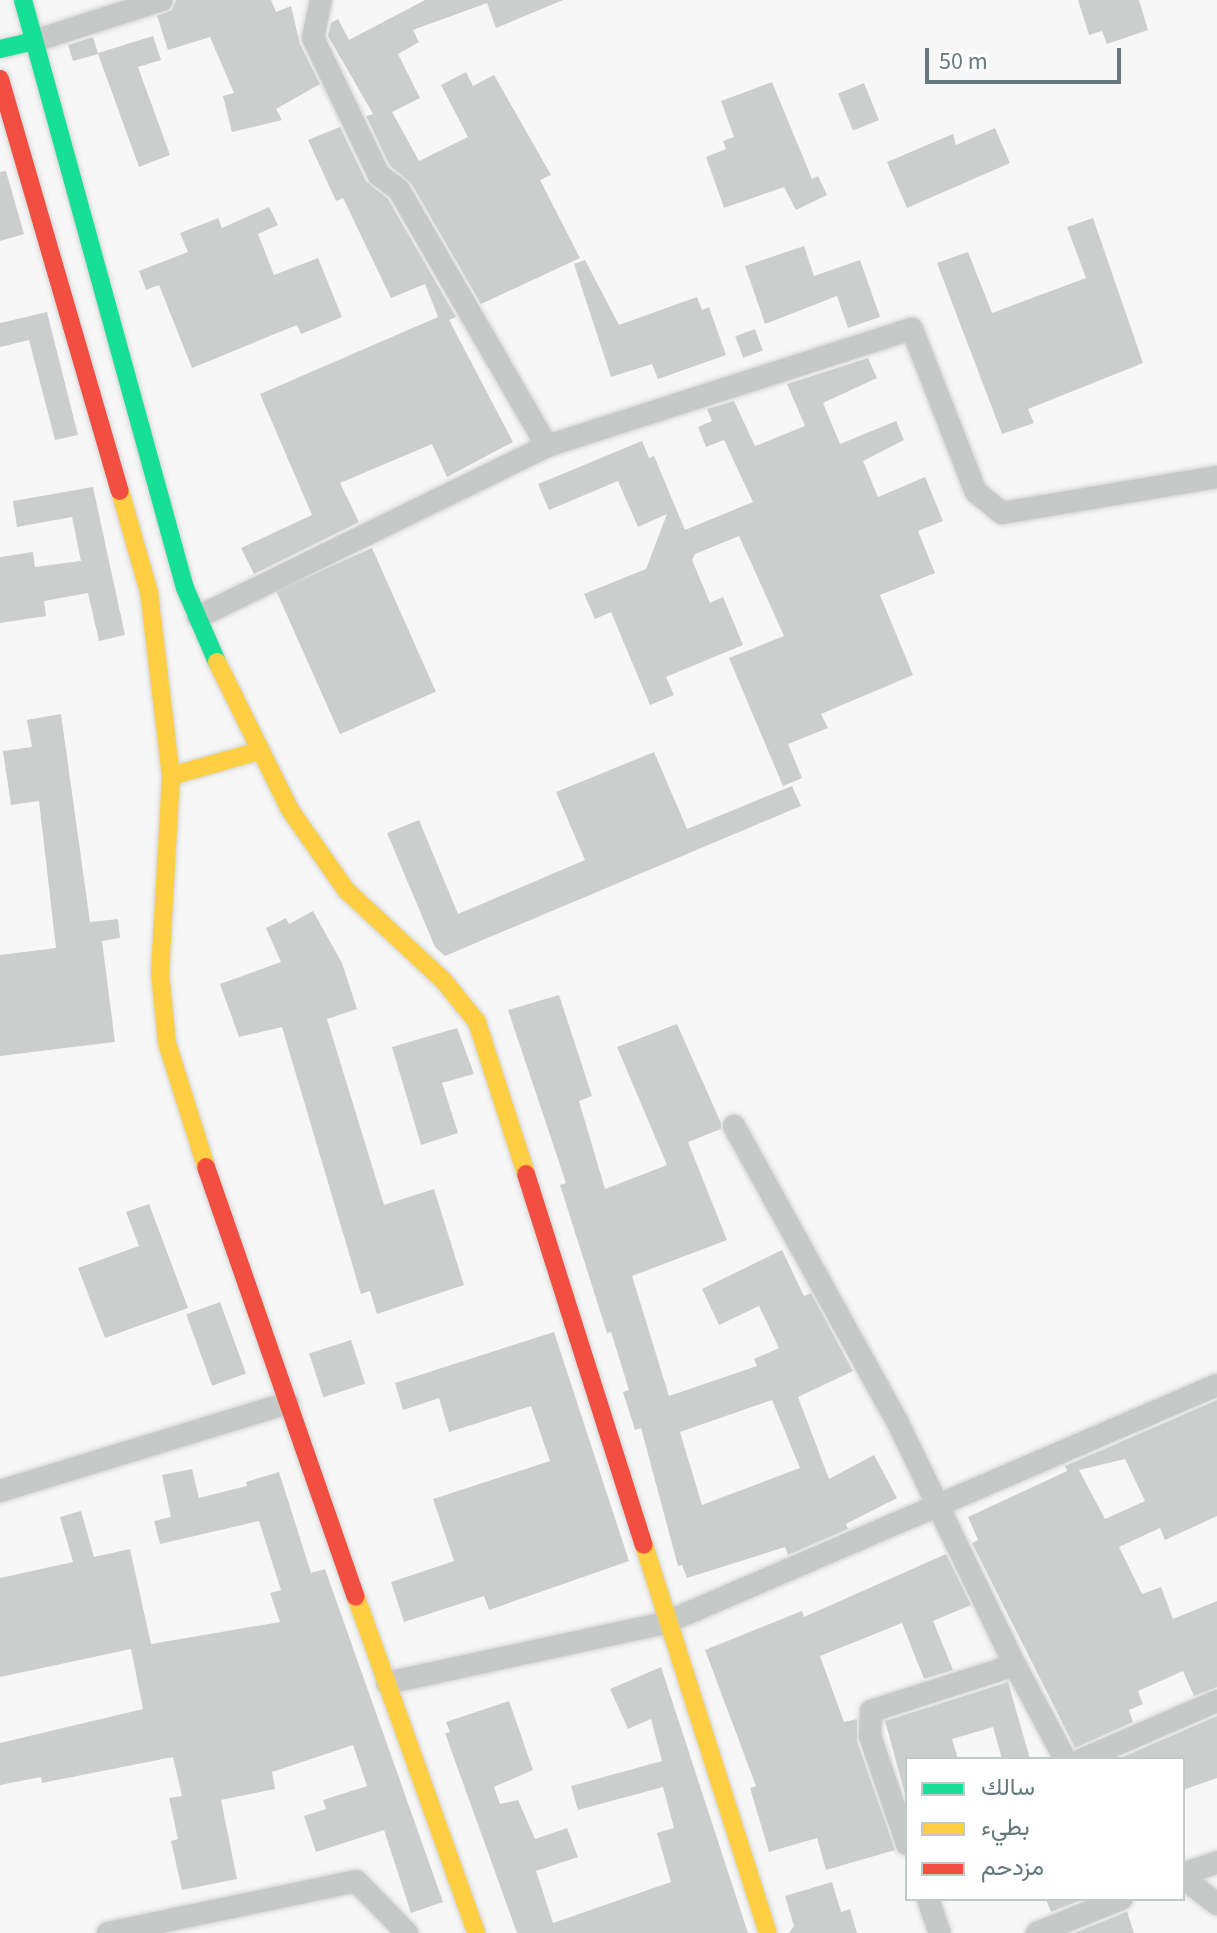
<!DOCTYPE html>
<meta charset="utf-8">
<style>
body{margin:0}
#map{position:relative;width:1217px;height:1933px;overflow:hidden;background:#f7f7f7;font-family:"Source Sans 3",Vazirmatn,sans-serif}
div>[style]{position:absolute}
.building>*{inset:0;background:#cccece;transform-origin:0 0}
.roads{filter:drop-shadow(0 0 2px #d2d3d3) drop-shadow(0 0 2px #d2d3d3)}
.street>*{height:22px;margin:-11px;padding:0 11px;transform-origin:11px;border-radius:11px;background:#c7c8c8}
.fast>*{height:18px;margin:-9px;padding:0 9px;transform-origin:9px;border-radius:9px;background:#16e098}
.slow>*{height:18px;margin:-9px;padding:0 9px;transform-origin:9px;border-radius:9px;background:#ffcf43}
.jam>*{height:18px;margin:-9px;padding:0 9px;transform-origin:9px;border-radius:9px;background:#f24e42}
span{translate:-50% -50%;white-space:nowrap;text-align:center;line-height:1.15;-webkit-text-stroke:8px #fff;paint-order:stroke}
.legend{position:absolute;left:905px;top:1757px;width:280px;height:144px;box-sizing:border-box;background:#fff;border:2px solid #c2c9cb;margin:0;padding:10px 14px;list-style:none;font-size:24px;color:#66787c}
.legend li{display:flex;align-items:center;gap:16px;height:40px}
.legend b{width:40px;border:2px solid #c2c9cb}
.scale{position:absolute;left:925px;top:48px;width:196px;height:36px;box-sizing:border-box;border:4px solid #66787c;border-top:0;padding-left:10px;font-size:24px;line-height:28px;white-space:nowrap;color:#66787c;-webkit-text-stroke:6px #fff;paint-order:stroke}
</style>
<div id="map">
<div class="building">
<div style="clip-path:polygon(176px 0,271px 0,276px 12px,291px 6px,300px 44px,320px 84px,276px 109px,282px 120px,232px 132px,223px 96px,234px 93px,210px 37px,168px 50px,157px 16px,172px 10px)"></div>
<div style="clip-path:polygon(425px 0,563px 0,496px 28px,487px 3px,413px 30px,419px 42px,398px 54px,420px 98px,392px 112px,419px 161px,468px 137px,441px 85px,466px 72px,473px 86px,494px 75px,551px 175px,540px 180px,580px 258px,481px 304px,411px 183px,390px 166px,366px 116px,373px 114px,328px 36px,331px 23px,338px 19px,349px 40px)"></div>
<div style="clip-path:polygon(1078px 0,1139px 0,1148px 30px,1107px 44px,1102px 31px,1089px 35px)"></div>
<div style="clip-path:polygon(153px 36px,161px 60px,138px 67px,170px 155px,139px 167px,98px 54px,73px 61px,68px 45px,93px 37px,98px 53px)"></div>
<div style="clip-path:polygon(772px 82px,812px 179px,818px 176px,827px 195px,796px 210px,784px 187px,724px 208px,706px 157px,726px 149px,723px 141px,734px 137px,721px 101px)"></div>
<div style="left:864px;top:83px;width:40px;height:28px;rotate:68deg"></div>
<div style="clip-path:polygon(340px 127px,366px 181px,388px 199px,456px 317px,449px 320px,513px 442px,447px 477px,432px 444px,340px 483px,359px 522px,254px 574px,241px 548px,312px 515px,260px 394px,438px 317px,425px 284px,391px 298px,343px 198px,336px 201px,308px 140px)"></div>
<div style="clip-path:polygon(995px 128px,1010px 163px,907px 208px,887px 162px,953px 134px,956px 145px)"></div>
<div style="clip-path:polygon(6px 171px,24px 234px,0 241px,0 172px)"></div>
<div style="clip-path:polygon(269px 207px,278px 225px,258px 234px,274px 275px,318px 258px,342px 317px,301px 334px,297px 325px,192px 368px,159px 285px,146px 290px,139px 271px,188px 252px,180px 233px,218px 218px,222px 228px)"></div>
<div style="clip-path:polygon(1093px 218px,1143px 363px,1028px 409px,1034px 423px,1002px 434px,937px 263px,968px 252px,992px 313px,1086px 278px,1067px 227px)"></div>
<div style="clip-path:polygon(804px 246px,814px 276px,860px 260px,880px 317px,848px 328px,837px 296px,765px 324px,745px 266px)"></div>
<div style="clip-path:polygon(585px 260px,619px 325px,697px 297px,702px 310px,709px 307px,726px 355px,658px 379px,652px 364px,611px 377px,574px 264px)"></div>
<div style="clip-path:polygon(47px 312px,78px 435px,55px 440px,29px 340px,0 347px,0 323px)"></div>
<div style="left:755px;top:329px;width:23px;height:21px;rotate:70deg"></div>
<div style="clip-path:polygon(868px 358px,877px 378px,823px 403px,840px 444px,896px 421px,904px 440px,863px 461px,878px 497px,925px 477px,943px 521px,918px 531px,935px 573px,880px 595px,913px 675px,821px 714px,828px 728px,788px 744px,802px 778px,783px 786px,729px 658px,784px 636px,739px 536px,695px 554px,692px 560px,710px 603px,723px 597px,743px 645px,666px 677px,674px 695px,650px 705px,611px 612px,595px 619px,584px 594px,646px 569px,667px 514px,638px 527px,618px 481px,549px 510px,538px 484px,642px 441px,649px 458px,654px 456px,685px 530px,753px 502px,724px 440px,706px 447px,698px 427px,712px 421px,707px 409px,734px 401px,755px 446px,805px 426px,787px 384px)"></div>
<div style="clip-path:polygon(93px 487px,125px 635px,99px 641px,88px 593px,44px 601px,46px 616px,0 623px,0 557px,33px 552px,35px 567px,81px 561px,72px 517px,17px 527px,13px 501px)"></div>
<div style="left:372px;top:548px;width:157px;height:105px;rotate:66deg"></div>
<div style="clip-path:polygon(61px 714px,90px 922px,118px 919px,120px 938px,102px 941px,115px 1042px,0 1056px,0 955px,56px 948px,39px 801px,11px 805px,3px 751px,32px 747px,27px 720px)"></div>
<div style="clip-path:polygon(654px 752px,687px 829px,792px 786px,801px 806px,445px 956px,435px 947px,387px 833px,419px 820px,458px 914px,585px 860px,556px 792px)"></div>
<div style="clip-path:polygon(313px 911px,342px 963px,357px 1009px,327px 1019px,384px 1205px,434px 1189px,464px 1285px,377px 1314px,370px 1291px,361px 1294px,282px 1027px,239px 1037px,220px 984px,281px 962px,266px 928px,286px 918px,289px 924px)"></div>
<div style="clip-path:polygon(evenodd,559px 995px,592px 1096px,579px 1101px,605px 1189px,667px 1165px,617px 1047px,677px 1024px,721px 1123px,721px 1129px,688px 1142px,727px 1240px,632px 1276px,669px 1396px,757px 1366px,754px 1359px,779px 1348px,759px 1306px,719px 1325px,702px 1289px,782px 1250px,804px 1296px,811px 1293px,853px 1371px,798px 1397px,829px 1479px,874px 1455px,897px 1498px,846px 1524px,848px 1529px,788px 1555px,785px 1547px,687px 1578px,682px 1565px,678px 1566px,641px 1428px,635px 1430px,623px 1392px,629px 1390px,611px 1332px,607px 1333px,560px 1185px,566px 1183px,508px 1010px,559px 995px,772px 1400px,800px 1468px,702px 1505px,680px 1432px,772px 1400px)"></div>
<div style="clip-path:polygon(457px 1028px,474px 1074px,442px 1083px,458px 1133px,421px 1145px,392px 1047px)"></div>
<div style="clip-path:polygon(149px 1204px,188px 1308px,105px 1338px,78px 1268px,139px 1246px,126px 1212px)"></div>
<div style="left:220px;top:1302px;width:76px;height:36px;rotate:70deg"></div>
<div style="clip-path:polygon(554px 1332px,629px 1561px,489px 1610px,484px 1596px,404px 1622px,391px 1582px,454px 1561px,433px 1499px,550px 1461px,531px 1406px,449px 1432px,439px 1398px,403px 1410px,395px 1383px)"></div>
<div style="left:351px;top:1340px;width:46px;height:44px;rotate:72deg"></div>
<div style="clip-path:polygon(evenodd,1217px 1400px,1217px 1516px,1165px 1540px,1160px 1528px,1119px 1547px,1142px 1594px,1161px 1587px,1173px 1619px,1217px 1601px,1217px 1687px,1194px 1696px,1183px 1671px,1138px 1691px,1143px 1704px,1129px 1710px,1133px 1722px,1075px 1748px,972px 1543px,978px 1540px,968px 1517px,1067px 1471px,1065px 1466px,1217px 1400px,1125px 1459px,1145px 1501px,1105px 1519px,1079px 1470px,1125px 1459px)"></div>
<div style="clip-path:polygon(192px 1469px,199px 1498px,247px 1486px,246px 1482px,279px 1472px,311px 1573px,325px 1569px,443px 1902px,411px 1913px,384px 1830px,316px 1852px,304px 1816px,326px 1809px,323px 1800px,367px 1786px,353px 1745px,272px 1772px,275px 1789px,221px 1800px,237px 1879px,182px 1890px,171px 1841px,178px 1839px,169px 1798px,182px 1796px,173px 1757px,42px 1783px,41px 1777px,0 1785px,0 1743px,143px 1709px,131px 1649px,0 1677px,0 1578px,73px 1562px,60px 1517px,81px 1511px,94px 1557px,130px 1549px,151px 1644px,280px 1622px,270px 1593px,281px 1590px,259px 1521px,160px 1544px,154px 1521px,171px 1517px,162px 1475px)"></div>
<div style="clip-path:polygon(946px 1554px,971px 1605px,933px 1621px,953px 1670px,924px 1679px,902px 1623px,820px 1656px,844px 1722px,857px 1719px,857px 1741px,895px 1850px,826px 1870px,817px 1838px,769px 1852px,750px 1788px,756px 1786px,705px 1650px,802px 1611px,804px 1617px)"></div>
<div style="clip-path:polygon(661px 1667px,748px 1933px,517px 1933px,445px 1733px,450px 1732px,446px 1722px,509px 1701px,533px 1770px,494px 1787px,500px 1804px,518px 1800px,535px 1839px,567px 1828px,578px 1857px,536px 1871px,553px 1923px,671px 1882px,657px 1833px,674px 1828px,663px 1787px,578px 1810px,571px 1786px,662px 1761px,651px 1719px,628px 1729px,610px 1689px)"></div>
<div style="clip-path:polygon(1008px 1682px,1030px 1759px,1002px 1759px,993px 1727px,952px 1739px,958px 1759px,907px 1759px,907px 1801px,885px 1721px)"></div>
<div style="clip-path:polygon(1217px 1716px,1217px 1778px,1183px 1790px,1183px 1759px,1118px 1759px)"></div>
<div style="clip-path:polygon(832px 1882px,841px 1912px,850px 1909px,857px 1933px,789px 1933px,794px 1926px,785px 1896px)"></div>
<div style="clip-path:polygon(1046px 1899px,1084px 1899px,1051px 1912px)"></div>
<div style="clip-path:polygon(1127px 1911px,1134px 1933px,1074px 1933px,1126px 1912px)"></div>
</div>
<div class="roads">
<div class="street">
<div style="left:321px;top:0;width:39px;rotate:102deg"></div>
<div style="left:313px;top:38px;width:152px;rotate:64.3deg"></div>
<div style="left:379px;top:175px;width:25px;rotate:37deg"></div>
<div style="left:399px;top:190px;width:296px;rotate:60deg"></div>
<div style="left:34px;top:41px;width:134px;rotate:-17.8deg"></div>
<div style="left:198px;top:617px;width:389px;rotate:-26.1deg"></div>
<div style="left:547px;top:446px;width:383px;rotate:-17.8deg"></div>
<div style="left:912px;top:329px;width:175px;rotate:68.6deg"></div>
<div style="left:976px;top:492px;width:33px;rotate:39deg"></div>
<div style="left:1002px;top:513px;width:218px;rotate:-9.5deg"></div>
<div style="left:734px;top:1126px;width:337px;rotate:61.1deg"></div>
<div style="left:897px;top:1421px;width:271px;rotate:64.2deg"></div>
<div style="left:1015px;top:1665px;width:151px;rotate:162.3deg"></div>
<div style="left:871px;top:1711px;width:25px;rotate:92deg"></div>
<div style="left:870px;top:1736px;width:114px;rotate:71.1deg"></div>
<div style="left:0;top:1491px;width:301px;rotate:-17deg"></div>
<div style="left:1015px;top:1665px;width:106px;rotate:62deg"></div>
<div style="left:387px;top:1683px;width:284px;rotate:-12.2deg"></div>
<div style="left:665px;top:1623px;width:601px;rotate:-23.32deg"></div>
<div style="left:1083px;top:1759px;width:146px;rotate:-23.4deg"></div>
<div style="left:1183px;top:1874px;width:36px;rotate:-19deg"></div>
<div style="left:1183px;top:1878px;width:43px;rotate:37.4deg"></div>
<div style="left:928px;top:1899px;width:36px;rotate:71deg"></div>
<div style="left:108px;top:1933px;width:253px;rotate:-11.8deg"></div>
<div style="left:356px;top:1881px;width:73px;rotate:45.6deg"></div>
<div style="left:1037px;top:1933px;width:91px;rotate:-22deg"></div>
</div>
<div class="fast">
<div style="left:23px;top:0;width:610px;rotate:74.6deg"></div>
<div style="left:185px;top:588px;width:81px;rotate:66.6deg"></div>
<div style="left:0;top:49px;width:35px;rotate:-13deg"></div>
</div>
<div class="slow">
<div style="left:120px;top:491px;width:105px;rotate:74deg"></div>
<div style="left:149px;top:592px;width:185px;rotate:83.2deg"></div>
<div style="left:171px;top:776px;width:196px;rotate:93.2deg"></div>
<div style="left:160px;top:972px;width:71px;rotate:84.4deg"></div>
<div style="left:167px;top:1043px;width:130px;rotate:72.5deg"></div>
<div style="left:217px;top:662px;width:165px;rotate:63.7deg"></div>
<div style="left:290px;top:810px;width:98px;rotate:55deg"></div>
<div style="left:346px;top:890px;width:132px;rotate:42.9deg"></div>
<div style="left:443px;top:980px;width:54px;rotate:51deg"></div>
<div style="left:477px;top:1022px;width:160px;rotate:72.1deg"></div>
<div style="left:171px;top:776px;width:91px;rotate:-15.9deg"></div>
<div style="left:644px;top:1545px;width:407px;rotate:72.3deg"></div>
<div style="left:356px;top:1597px;width:357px;rotate:70.3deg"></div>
</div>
<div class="jam">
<div style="left:0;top:79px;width:429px;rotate:73.8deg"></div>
<div style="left:206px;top:1167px;width:455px;rotate:70.8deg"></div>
<div style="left:526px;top:1174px;width:389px;rotate:72.4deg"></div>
</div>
</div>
<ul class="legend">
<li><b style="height:10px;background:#16e098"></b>سالك</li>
<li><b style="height:10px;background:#ffcf43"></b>بطيء</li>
<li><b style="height:10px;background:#f24e42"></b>مزدحم</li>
</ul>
<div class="scale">50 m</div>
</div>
